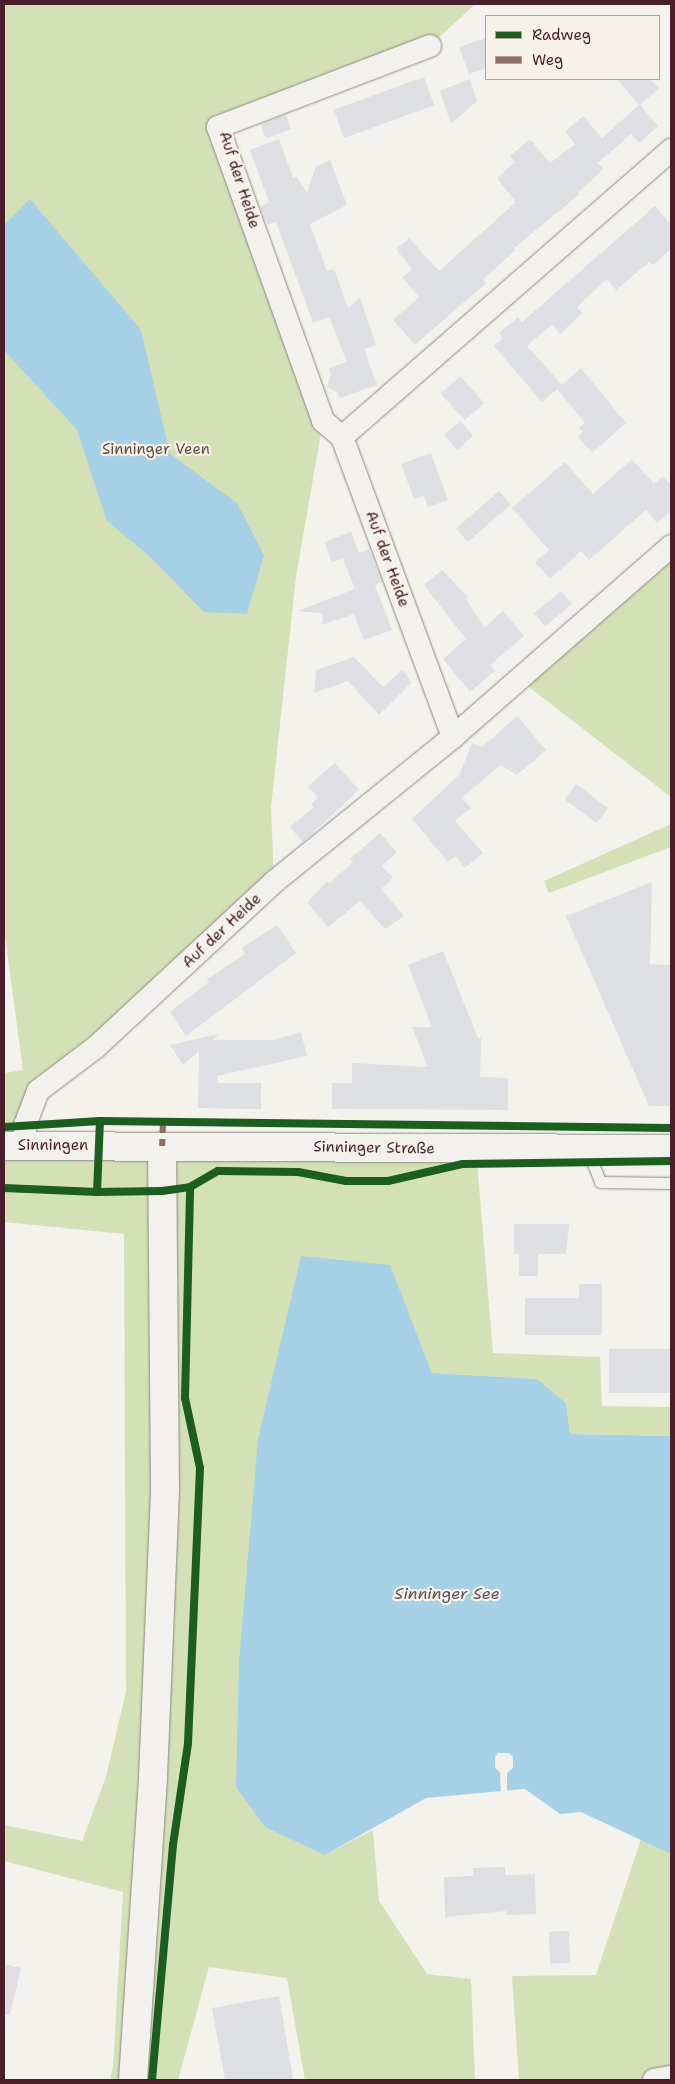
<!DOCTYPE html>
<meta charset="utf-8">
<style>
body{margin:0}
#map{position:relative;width:675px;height:2084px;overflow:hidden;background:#f4f2ec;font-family:"Shantell Sans",sans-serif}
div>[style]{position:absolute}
.green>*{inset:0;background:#d4e1b6}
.water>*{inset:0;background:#a6d0e6}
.pier>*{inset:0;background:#f4f2ec}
.building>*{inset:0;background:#dedfe3;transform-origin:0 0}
.roads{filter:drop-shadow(0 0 1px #8f8685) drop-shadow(0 0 1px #8f8685)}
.lane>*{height:11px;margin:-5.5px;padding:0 5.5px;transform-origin:5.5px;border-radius:5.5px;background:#f2f1ed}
.street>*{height:22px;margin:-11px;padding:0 11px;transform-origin:11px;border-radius:11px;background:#f2f1ed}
.secondary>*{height:28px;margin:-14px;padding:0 14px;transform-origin:14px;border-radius:14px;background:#f2f1ed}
.primary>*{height:28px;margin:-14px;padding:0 14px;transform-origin:14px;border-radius:14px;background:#f2f1ed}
.quiet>*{height:6px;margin-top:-3px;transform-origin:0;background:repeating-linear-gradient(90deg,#8d6e63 0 12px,transparent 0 18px)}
.cycleway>*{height:8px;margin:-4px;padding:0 4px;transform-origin:4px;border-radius:4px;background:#1b5e20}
span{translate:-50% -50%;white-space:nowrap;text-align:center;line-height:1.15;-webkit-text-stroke:4.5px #f7f3e8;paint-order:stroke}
.street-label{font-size:15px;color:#4a1f2b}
.park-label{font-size:15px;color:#664c43}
.water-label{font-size:16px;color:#5b5062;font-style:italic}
.frame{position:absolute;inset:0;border:5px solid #4a1f2b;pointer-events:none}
.legend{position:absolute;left:485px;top:15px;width:175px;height:65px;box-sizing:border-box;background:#f7f3e8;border:1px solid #b29e9c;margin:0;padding:6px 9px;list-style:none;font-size:15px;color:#4a1f2b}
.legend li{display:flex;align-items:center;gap:10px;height:25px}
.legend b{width:25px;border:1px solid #b29e9c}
</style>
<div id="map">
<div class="green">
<div style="clip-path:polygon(4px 4px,475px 4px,430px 46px,218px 127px,323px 421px,296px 577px,271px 807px,274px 882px,38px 1091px,24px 1146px,476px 1150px,493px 1353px,600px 1357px,602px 1406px,671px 1407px,671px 1436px,570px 1434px,566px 1403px,537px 1379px,432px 1373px,390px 1266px,301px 1257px,325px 1855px,373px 1830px,379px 1901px,427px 1974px,471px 1979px,475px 2080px,305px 2080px,287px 1978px,209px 1967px,178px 2080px,110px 2080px,113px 2066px,123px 1892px,4px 1861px,4px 1825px,82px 1841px,106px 1777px,126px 1691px,124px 1234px,4px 1222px,4px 1073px,23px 1070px,4px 929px)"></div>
<div style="clip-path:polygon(671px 546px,671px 797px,520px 680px)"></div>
<div style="clip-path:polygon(671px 824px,671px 847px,549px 893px,544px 881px)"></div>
<div style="clip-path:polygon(641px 1839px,671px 1854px,671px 2080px,519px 2080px,512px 1976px,596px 1975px)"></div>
</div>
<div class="water">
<div style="clip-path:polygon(30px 199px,141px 330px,170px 454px,237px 503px,264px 555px,247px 614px,204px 612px,149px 556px,107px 521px,77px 430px,4px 350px,4px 225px)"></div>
<div style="clip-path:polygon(301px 1256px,390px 1265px,432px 1373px,537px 1379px,566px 1403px,570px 1434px,671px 1436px,671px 1854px,581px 1812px,560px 1814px,525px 1789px,426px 1798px,325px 1855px,265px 1827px,236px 1787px,239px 1662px,258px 1439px)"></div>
</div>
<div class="pier">
<div style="clip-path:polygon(498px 1753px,509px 1753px,513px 1757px,513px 1768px,507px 1773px,507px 1793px,501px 1794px,500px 1772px,495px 1768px,495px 1757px)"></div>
</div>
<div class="building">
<div style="clip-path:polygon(486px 38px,486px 68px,469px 74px,459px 47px)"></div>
<div style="left:424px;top:77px;width:30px;height:96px;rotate:70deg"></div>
<div style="clip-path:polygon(470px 79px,477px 101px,451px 124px,440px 91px)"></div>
<div style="clip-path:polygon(617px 79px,650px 79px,659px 88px,640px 105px,658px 126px,639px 143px,631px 134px,598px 163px,604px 169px,578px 192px,580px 194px,514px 248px,516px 250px,483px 279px,486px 283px,415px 345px,393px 320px,419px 297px,402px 278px,412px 269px,396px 249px,409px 238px,439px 271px,516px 202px,497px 178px,515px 162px,510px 156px,530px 139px,550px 163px,575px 144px,565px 132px,583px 116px,602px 138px,639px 105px)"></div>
<div style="left:286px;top:115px;width:15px;height:27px;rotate:70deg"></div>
<div style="clip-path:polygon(279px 139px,293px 178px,296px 176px,307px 193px,316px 166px,330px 160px,347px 205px,310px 224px,327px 271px,334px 269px,348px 308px,360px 298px,376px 345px,364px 349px,377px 385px,340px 398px,338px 393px,327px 387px,331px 374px,329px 368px,347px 362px,329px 317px,313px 323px,276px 222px,268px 225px,260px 207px,269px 202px,250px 150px)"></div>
<div style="clip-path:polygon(655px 206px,671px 225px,671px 249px,653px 265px,649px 262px,616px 290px,607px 279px,577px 307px,582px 313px,560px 334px,552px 324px,527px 346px,562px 385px,542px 402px,494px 346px,503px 338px,499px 333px,518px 317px,522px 322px)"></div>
<div style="clip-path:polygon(581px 368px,626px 423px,592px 453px,578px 437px,583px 432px,579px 428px,585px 423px,557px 389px)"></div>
<div style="left:460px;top:376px;width:36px;height:26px;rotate:48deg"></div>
<div style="left:460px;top:421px;width:20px;height:21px;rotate:49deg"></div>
<div style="clip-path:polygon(431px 453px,448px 500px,428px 507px,424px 496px,414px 499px,401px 464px)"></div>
<div style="clip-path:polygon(632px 459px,654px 484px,663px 476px,671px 486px,671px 511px,657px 523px,646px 510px,589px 560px,581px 551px,550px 579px,535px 562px,549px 550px,512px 508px,565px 462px,593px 494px)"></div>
<div style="left:499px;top:491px;width:18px;height:57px;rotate:49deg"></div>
<div style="clip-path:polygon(351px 532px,359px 553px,369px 549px,382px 582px,375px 585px,392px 630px,364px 640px,354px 614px,322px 625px,323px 613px,297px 611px,355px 589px,343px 558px,332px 562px,324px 542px)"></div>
<div style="clip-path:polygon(442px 570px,468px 597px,466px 599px,484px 628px,503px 611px,524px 636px,490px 665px,495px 671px,470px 692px,443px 659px,466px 639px,424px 585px)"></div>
<div style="left:561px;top:591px;width:17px;height:35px;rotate:50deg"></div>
<div style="clip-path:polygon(354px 657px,383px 687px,402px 670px,412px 682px,379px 715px,348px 681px,314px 693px,316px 670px)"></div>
<div style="clip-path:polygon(517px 716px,546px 750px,517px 775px,500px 765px,462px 798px,471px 808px,455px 821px,483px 853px,465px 868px,455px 856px,448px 862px,412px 819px,460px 774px,472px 743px,482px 747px)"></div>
<div style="clip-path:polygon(335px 763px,359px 790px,303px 842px,290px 827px,314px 807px,311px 804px,318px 798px,308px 786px)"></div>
<div style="left:576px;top:784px;width:40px;height:19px;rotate:37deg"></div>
<div style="clip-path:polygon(380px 833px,397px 852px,382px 866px,393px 878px,381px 889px,404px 916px,385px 929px,360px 901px,328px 927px,307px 903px,327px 881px,329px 884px,353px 862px,350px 859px)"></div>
<div style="clip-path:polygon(652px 882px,650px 964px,671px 965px,671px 1106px,649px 1106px,566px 916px)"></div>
<div style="clip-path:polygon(277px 925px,296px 953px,186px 1036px,170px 1012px,209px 982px,207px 979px,245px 954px,242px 948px)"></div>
<div style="clip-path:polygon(443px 951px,478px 1038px,481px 1038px,480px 1077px,508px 1078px,508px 1110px,332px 1109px,332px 1083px,352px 1083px,352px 1063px,428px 1067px,412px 1027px,432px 1027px,408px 965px)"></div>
<div style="clip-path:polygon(301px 1032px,307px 1056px,217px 1076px,218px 1083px,261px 1083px,261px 1109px,198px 1108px,199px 1051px,183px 1065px,170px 1045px,219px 1034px,212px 1040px,273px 1040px)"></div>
<div style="clip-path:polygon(514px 1224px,569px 1224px,566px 1254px,538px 1254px,538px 1276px,519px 1276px,519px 1254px,514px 1254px)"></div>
<div style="clip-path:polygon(579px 1284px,602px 1284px,602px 1335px,525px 1335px,525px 1298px,579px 1298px)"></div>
<div style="left:609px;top:1349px;width:62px;height:44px"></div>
<div style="clip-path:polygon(505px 1867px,505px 1875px,535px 1874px,536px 1914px,506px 1915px,506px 1911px,445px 1917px,444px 1877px,473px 1876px,473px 1868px)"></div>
<div style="left:569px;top:1931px;width:32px;height:20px;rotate:88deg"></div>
<div style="clip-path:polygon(4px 1964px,21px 1968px,10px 2015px,4px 2014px)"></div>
<div style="clip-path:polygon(279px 1996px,293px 2080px,225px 2080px,212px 2008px)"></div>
</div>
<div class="roads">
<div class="lane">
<div style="left:587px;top:1149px;width:35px;rotate:68deg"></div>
<div style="left:600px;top:1182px;width:71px;rotate:0.8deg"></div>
</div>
<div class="street">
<div style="left:430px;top:46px;width:227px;rotate:159.1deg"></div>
<div style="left:218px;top:127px;width:312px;rotate:70.3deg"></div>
<div style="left:323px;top:421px;width:25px;rotate:40deg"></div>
<div style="left:342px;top:437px;width:320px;rotate:69.7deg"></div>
<div style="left:453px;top:737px;width:290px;rotate:-41.2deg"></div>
<div style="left:342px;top:437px;width:437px;rotate:-41.1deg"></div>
<div style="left:24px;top:1147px;width:22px;rotate:-87deg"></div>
<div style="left:25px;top:1125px;width:36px;rotate:-69deg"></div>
<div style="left:38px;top:1091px;width:73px;rotate:-37.2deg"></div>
<div style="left:96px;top:1047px;width:243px;rotate:-42.8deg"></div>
<div style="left:274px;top:882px;width:230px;rotate:-39deg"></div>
<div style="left:654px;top:2080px;width:17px;rotate:-10deg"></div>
</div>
<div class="secondary">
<div style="left:133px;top:2080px;width:304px;rotate:-86.2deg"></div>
<div style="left:153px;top:1777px;width:288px;rotate:-87.6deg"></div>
<div style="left:165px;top:1489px;width:343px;rotate:-90.5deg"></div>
</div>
<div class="primary">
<div style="left:4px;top:1146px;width:667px;rotate:0.26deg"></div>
</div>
</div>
<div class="quiet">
<div style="left:160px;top:1121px;width:3px"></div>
<div style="left:163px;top:1121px;width:25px;rotate:92deg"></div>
</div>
<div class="cycleway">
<div style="left:4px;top:1127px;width:96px;rotate:-3.6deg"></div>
<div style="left:100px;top:1121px;width:571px;rotate:0.7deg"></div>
<div style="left:4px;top:1188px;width:93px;rotate:2.5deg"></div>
<div style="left:97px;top:1192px;width:65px;rotate:-0.9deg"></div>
<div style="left:162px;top:1191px;width:28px;rotate:-8deg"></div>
<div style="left:190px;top:1187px;width:32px;rotate:-30deg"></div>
<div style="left:218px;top:1171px;width:80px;rotate:0.7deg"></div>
<div style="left:298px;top:1172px;width:49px;rotate:10.6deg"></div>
<div style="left:346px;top:1181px;width:42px"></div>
<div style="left:388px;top:1181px;width:77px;rotate:-12.8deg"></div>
<div style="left:463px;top:1164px;width:208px;rotate:-0.8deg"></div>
<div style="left:97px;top:1192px;width:71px;rotate:-87.6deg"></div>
<div style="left:152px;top:2080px;width:236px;rotate:-84.9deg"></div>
<div style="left:173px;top:1845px;width:103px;rotate:-81.6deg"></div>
<div style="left:188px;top:1743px;width:275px;rotate:-87.5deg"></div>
<div style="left:200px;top:1468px;width:72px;rotate:-102.1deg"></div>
<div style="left:185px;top:1398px;width:211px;rotate:-88.6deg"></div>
</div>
<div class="street-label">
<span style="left:239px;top:180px;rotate:72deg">Auf der Heide</span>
<span style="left:387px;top:559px;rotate:70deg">Auf der Heide</span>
<span style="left:222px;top:931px;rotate:-43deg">Auf der Heide</span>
<span style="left:53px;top:1146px">Sinningen</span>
<span style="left:374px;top:1148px;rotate:1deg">Sinninger Straße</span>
</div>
<div class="park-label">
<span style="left:156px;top:450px">Sinninger Veen</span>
</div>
<div class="water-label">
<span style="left:447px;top:1594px">Sinninger See</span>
</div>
<div class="frame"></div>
<ul class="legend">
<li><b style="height:6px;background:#1b5e20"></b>Radweg</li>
<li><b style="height:6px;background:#8d6e63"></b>Weg</li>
</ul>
</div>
